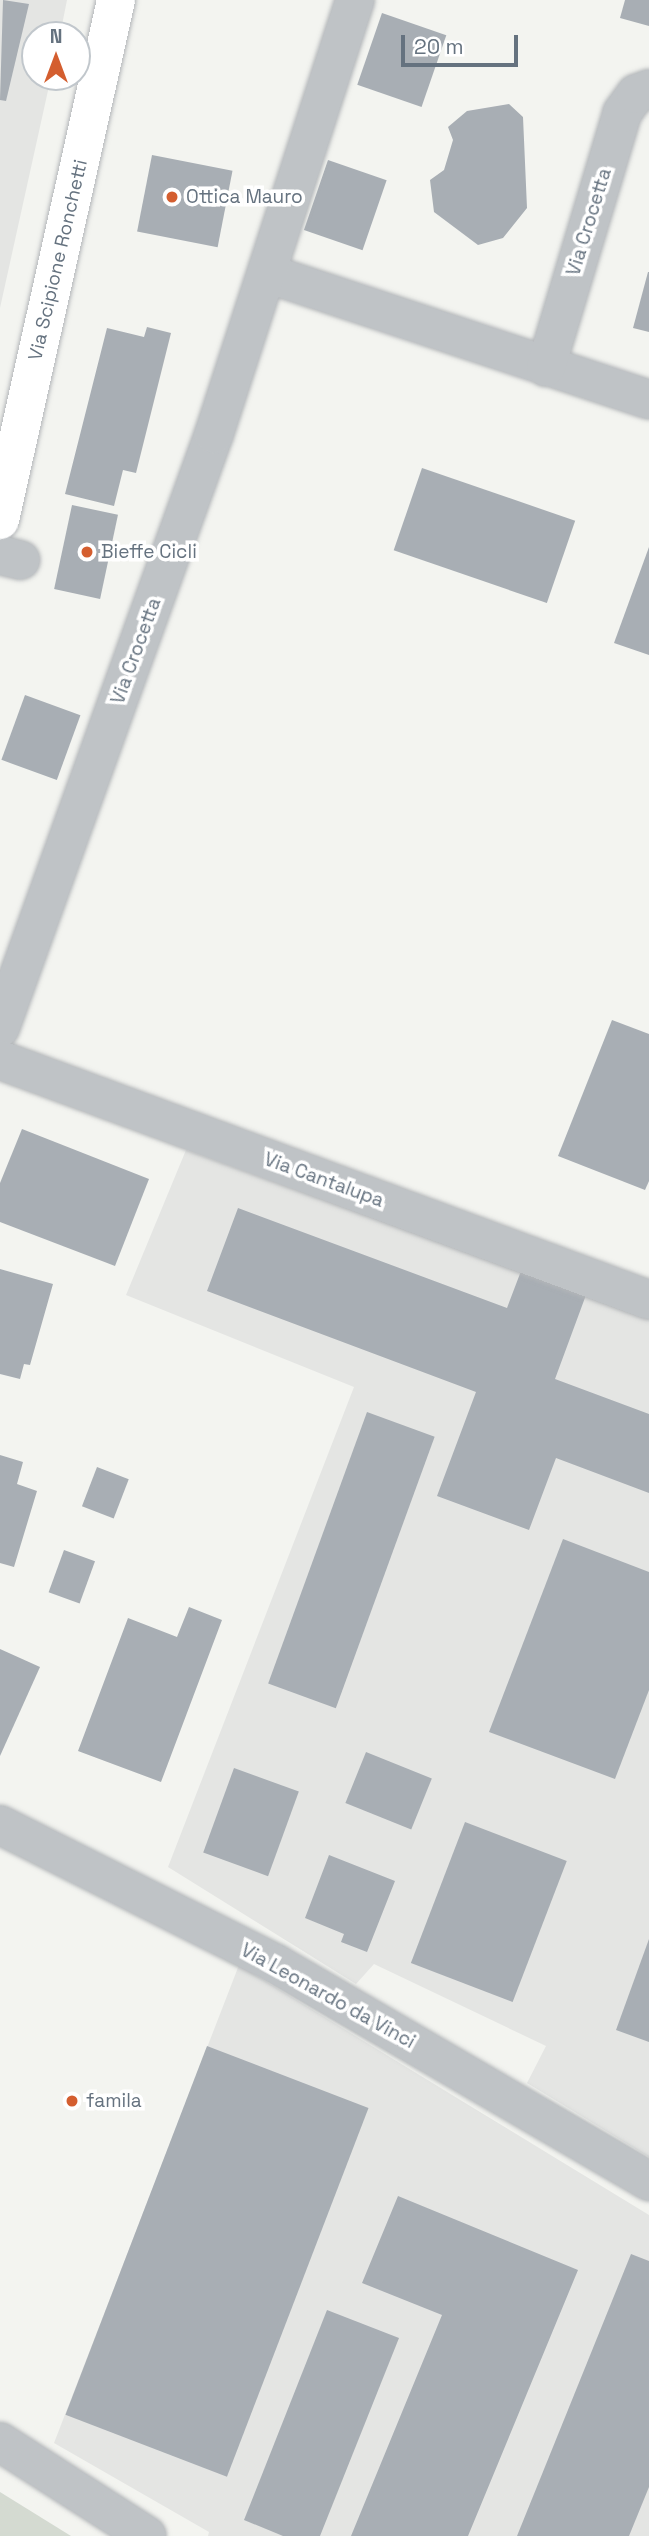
<!DOCTYPE html>
<style>
body{margin:0}
#map{position:relative;width:649px;height:2536px;overflow:hidden;background:#f3f4f0;font-family:"Space Grotesk",sans-serif}
div>[style]{position:absolute}
.built>*{inset:0;background:#e4e5e3}
.green>*{inset:0;background:#d4dad1}
.building>*{inset:0;background:#a8aeb4;transform-origin:0 0}
.roads{filter:drop-shadow(0 0 2px #b3b6b9) drop-shadow(0 0 2px #b3b6b9)}
.minor>*{height:38px;margin:-19px;padding:0 19px;transform-origin:19px;border-radius:19px;background:#bfc3c6}
.major>*{height:38px;margin:-19px;padding:0 19px;transform-origin:19px;border-radius:19px;background:#fff}
.dots>*{width:19px;height:19px;translate:-50% -50%;box-sizing:border-box;border:4px solid #fff;border-radius:50%}
span{translate:-50% -50%;white-space:nowrap;text-align:center;line-height:1.15;-webkit-text-stroke:7px #fff;paint-order:stroke}
.poi-label{font-size:19px;color:#65727f}
.left{translate:0 -50%;text-align:left}
.street-label{font-size:19px;color:#65727f}
.north{position:absolute;left:21px;top:21px;width:70px;height:70px;box-sizing:border-box;background:#fff;border:2px solid #c1c7cc;border-radius:50%;rotate:0deg;font-size:19px;font-weight:700;line-height:28px;text-align:center;color:#65727f}
.north::after{content:'';display:block;margin:auto;width:24px;height:32px;background:#d45e2f;clip-path:polygon(50% 0,100% 100%,50% 72%,0 100%)}
.scale{position:absolute;left:401px;top:35px;width:117px;height:32px;box-sizing:border-box;border:4px solid #65727f;border-top:0;padding-left:9px;font-size:21px;line-height:24px;white-space:nowrap;color:#65727f;-webkit-text-stroke:5px #fff;paint-order:stroke}
</style>
<div id="map">
<div class="built">
<div style="clip-path:polygon(0 0,67px 0,60px 35px,35px 35px,35px 77px,51px 77px,0 308px)"></div>
<div style="clip-path:polygon(186px 1150px,649px 1318px,649px 2157px,527px 2083px,546px 2046px,374px 1964px,356px 1984px,168px 1867px,354px 1387px,126px 1295px)"></div>
<div style="clip-path:polygon(239px 1965px,649px 2215px,649px 2536px,208px 2536px,209px 2532px,54px 2443px)"></div>
</div>
<div class="green">
<div style="clip-path:polygon(0 2492px,71px 2536px,0 2536px)"></div>
</div>
<div class="building">
<div style="clip-path:polygon(3px 0,29px 4px,6px 101px,0 100px)"></div>
<div style="clip-path:polygon(625px 0,649px 0,649px 26px,620px 18px)"></div>
<div style="left:382px;top:13px;width:68px;height:76px;rotate:19deg"></div>
<div style="clip-path:polygon(509px 104px,523px 117px,527px 208px,503px 238px,478px 245px,434px 212px,430px 180px,444px 170px,453px 140px,448px 127px,467px 111px)"></div>
<div style="left:152px;top:155px;width:82px;height:78px;rotate:11deg"></div>
<div style="left:328px;top:160px;width:62px;height:74px;rotate:19deg"></div>
<div style="clip-path:polygon(648px 272px,649px 272px,649px 332px,633px 328px)"></div>
<div style="clip-path:polygon(147px 327px,171px 333px,136px 473px,123px 470px,114px 506px,65px 494px,107px 328px,144px 337px)"></div>
<div style="left:422px;top:468px;width:162px;height:87px;rotate:19deg"></div>
<div style="left:72px;top:505px;width:47px;height:86px;rotate:12deg"></div>
<div style="clip-path:polygon(649px 547px,649px 655px,614px 643px)"></div>
<div style="left:25px;top:695px;width:59px;height:69px;rotate:20deg"></div>
<div style="clip-path:polygon(612px 1020px,649px 1034px,649px 1181px,645px 1190px,558px 1156px)"></div>
<div style="clip-path:polygon(22px 1129px,149px 1179px,115px 1266px,0 1222px,0 1183px)"></div>
<div style="clip-path:polygon(238px 1208px,507px 1308px,521px 1271px,586px 1295px,555px 1379px,649px 1414px,649px 1493px,556px 1458px,529px 1530px,437px 1496px,476px 1392px,207px 1291px)"></div>
<div style="clip-path:polygon(0 1269px,53px 1284px,30px 1365px,24px 1364px,20px 1379px,0 1374px)"></div>
<div style="left:367px;top:1412px;width:72px;height:289px;rotate:20deg"></div>
<div style="clip-path:polygon(0 1455px,23px 1462px,17px 1484px,37px 1491px,14px 1567px,0 1563px)"></div>
<div style="left:97px;top:1467px;width:34px;height:42px;rotate:21deg"></div>
<div style="clip-path:polygon(563px 1539px,649px 1572px,649px 1690px,615px 1779px,489px 1732px)"></div>
<div style="left:64px;top:1550px;width:33px;height:45px;rotate:20deg"></div>
<div style="clip-path:polygon(189px 1607px,222px 1620px,161px 1782px,78px 1751px,128px 1618px,177px 1637px)"></div>
<div style="clip-path:polygon(0 1649px,40px 1667px,0 1756px)"></div>
<div style="left:366px;top:1752px;width:71px;height:55px;rotate:22deg"></div>
<div style="left:234px;top:1768px;width:69px;height:90px;rotate:20deg"></div>
<div style="left:465px;top:1822px;width:109px;height:151px;rotate:21deg"></div>
<div style="clip-path:polygon(329px 1855px,395px 1881px,367px 1952px,341px 1942px,344px 1934px,305px 1918px)"></div>
<div style="clip-path:polygon(649px 1939px,649px 2042px,616px 2030px)"></div>
<div style="left:207px;top:2046px;width:173px;height:395px;rotate:21deg"></div>
<div style="clip-path:polygon(398px 2196px,578px 2270px,468px 2536px,351px 2536px,442px 2315px,362px 2283px)"></div>
<div style="clip-path:polygon(631px 2254px,649px 2261px,649px 2487px,629px 2536px,517px 2536px)"></div>
<div style="clip-path:polygon(327px 2310px,399px 2338px,320px 2536px,283px 2536px,244px 2520px)"></div>
</div>
<div class="roads">
<div class="minor">
<div style="left:269px;top:274px;width:400px;rotate:18.3deg"></div>
<div style="left:546px;top:367px;width:265px;rotate:-73.3deg"></div>
<div style="left:622px;top:113px;width:24px;rotate:-54deg"></div>
<div style="left:636px;top:94px;width:14px;rotate:-21deg"></div>
<div style="left:0;top:555px;width:21px;rotate:14deg"></div>
<div style="left:0;top:1028px;width:631px;rotate:-70.19deg"></div>
<div style="left:214px;top:434px;width:456px;rotate:-72deg"></div>
<div style="left:0;top:1060px;width:692px;rotate:20.29deg"></div>
<div style="left:0;top:1825px;width:309px;rotate:26.7deg"></div>
<div style="left:276px;top:1964px;width:432px;rotate:30.2deg"></div>
<div style="left:0;top:2442px;width:174px;rotate:32.6deg"></div>
</div>
<div class="major">
<div style="left:0;top:520px;width:533px;rotate:-77.42deg"></div>
</div>
</div>
<div class="dots">
<div style="left:172px;top:197px;background:#d45e2f"></div>
<div style="left:87px;top:552px;background:#d45e2f"></div>
<div style="left:72px;top:2101px;background:#d45e2f"></div>
</div>
<div class="poi-label">
<span class="left" style="left:186px;top:197px">Ottica Mauro</span>
<span class="left" style="left:101px;top:552px">Bieffe Cicli</span>
<span class="left" style="left:86px;top:2101px">famila</span>
</div>
<div class="street-label">
<span style="left:589px;top:222px;rotate:-73deg">Via Crocetta</span>
<span style="left:58px;top:260px;rotate:-77deg">Via Scipione Ronchetti</span>
<span style="left:136px;top:651px;rotate:-70deg">Via Crocetta</span>
<span style="left:324px;top:1180px;rotate:20deg">Via Cantalupa</span>
<span style="left:328px;top:1996px;rotate:29deg">Via Leonardo da Vinci</span>
</div>
<div class="north">N</div>
<div class="scale">20 m</div>
</div>
